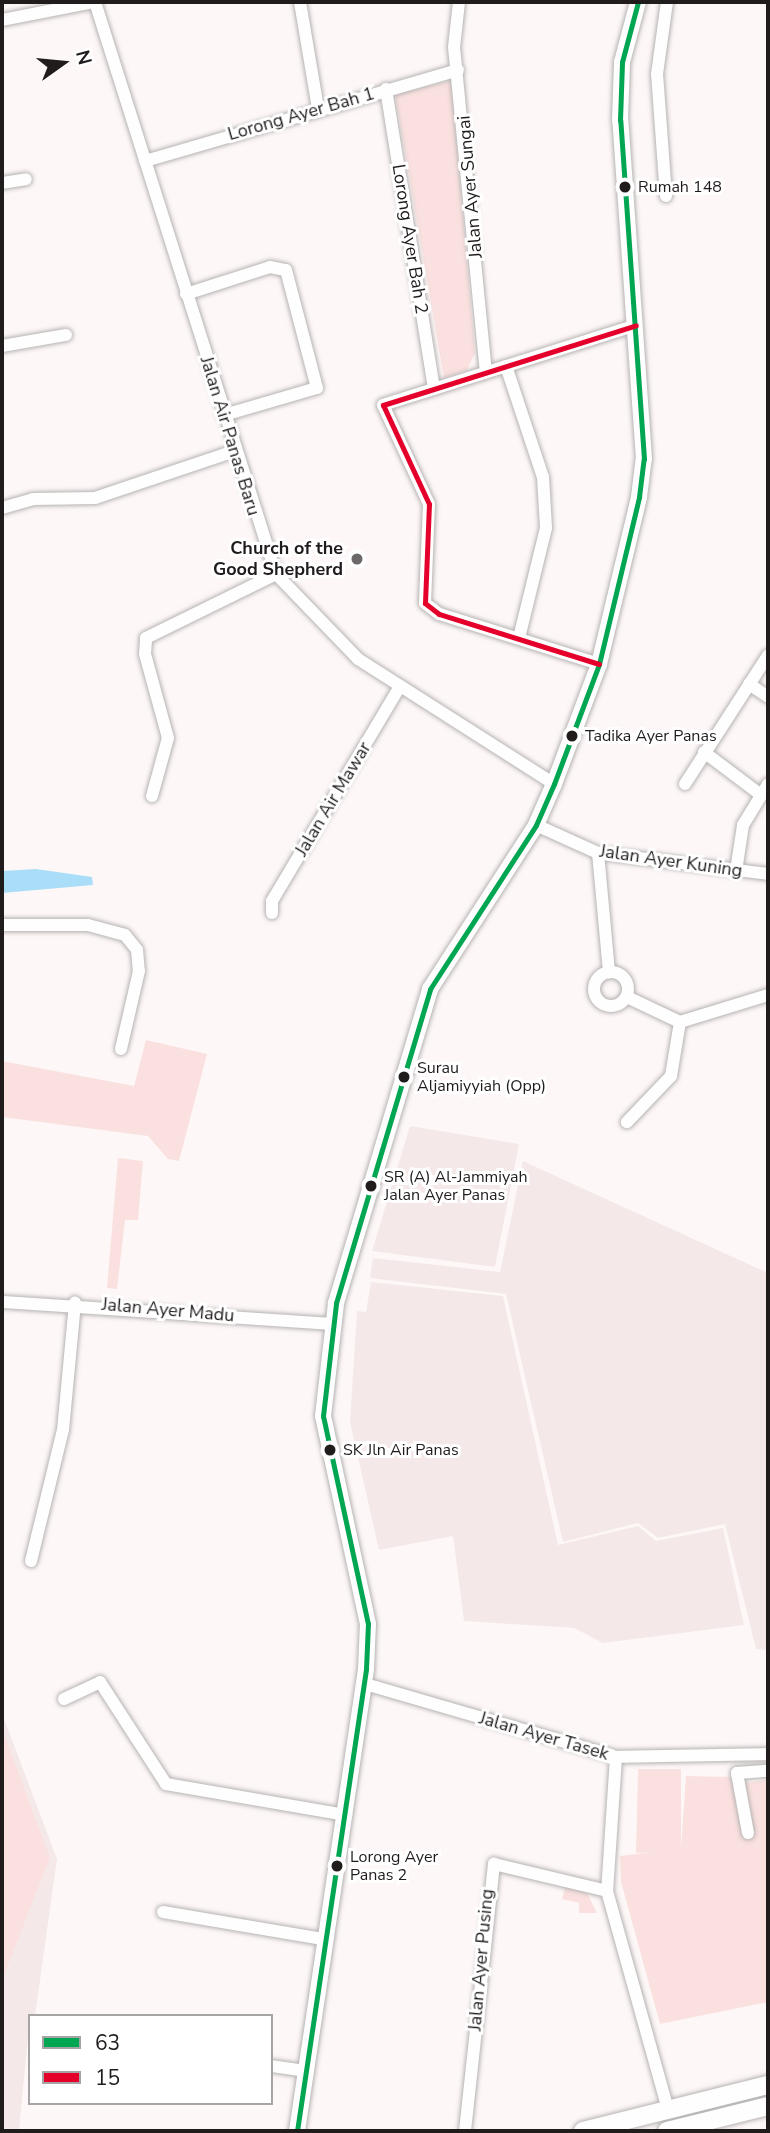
<!DOCTYPE html>
<style>
body{margin:0}
#map{position:relative;width:770px;height:2133px;overflow:hidden;background:#fdf8f7;font-family:"Nunito Sans",sans-serif}
div>[style]{position:absolute}
.built>*{inset:0;background:#f4e9e8}
.green>*{inset:0;background:#fae1df}
.water>*{inset:0;background:#aadef8}
.roads{filter:drop-shadow(0 0 2px #b7b3b3) drop-shadow(0 0 2px #b7b3b3)}
.minor>*{height:12px;margin:-6px;padding:0 6px;transform-origin:6px;border-radius:6px;background:#fffefe}
.minor>.ring{margin:-6px;padding:0;box-sizing:content-box;background:none;border:12px solid #fffefe;border-radius:50%}
.tertiary>*{height:16px;margin:-8px;padding:0 8px;transform-origin:8px;border-radius:8px;background:#fffefe}
.secondary>*{height:18px;margin:-9px;padding:0 9px;transform-origin:9px;border-radius:9px;background:#fffefe}
.bus-1>*{height:5px;margin:-2.5px;padding:0 2.5px;transform-origin:2.5px;border-radius:2.5px;background:#00a651}
.bus-2>*{height:5px;margin:-2.5px;padding:0 2.5px;transform-origin:2.5px;border-radius:2.5px;background:#e4002b}
.dots>*{width:19px;height:19px;translate:-50% -50%;box-sizing:border-box;border:4px solid #fff;border-radius:50%}
span{translate:-50% -50%;white-space:nowrap;text-align:center;line-height:1.15;-webkit-text-stroke:6px #fff;paint-order:stroke}
.bus-label{font-size:16px;color:#201c1c}
.left{translate:0 -50%;text-align:left}
.street-label{font-size:18px;color:#201c1c}
.poi-label{font-size:18px;color:#201c1c;font-weight:700}
.right{translate:-100% -50%;text-align:right}
.frame{position:absolute;inset:0;border:4px solid #201c1c;pointer-events:none}
.legend{position:absolute;left:28px;top:2014px;width:245px;height:91px;box-sizing:border-box;background:#fff;border:2px solid #a6a4a4;margin:0;padding:9px 12px;list-style:none;font-size:21px;color:#201c1c}
.legend li{display:flex;align-items:center;gap:14px;height:35px}
.legend b{width:35px;border:2px solid #a6a4a4}
.north{position:absolute;left:28px;top:28px;width:70px;height:70px;-webkit-text-stroke:5px #fff;paint-order:stroke;rotate:75deg;font-size:19px;font-weight:700;line-height:28px;text-align:center;color:#201c1c}
.north::after{content:'';display:block;margin:auto;width:24px;height:32px;background:#201c1c;clip-path:polygon(50% 0,100% 100%,50% 72%,0 100%)}
</style>
<div id="map">
<div class="built">
<div style="clip-path:polygon(410px 1126px,519px 1144px,495px 1267px,372px 1251px)"></div>
<div style="clip-path:polygon(523px 1161px,768px 1273px,768px 1650px,756px 1649px,725px 1524px,658px 1538px,638px 1523px,563px 1542px,506px 1294px,370px 1278px,373px 1258px,500px 1272px)"></div>
<div style="clip-path:polygon(371px 1282px,503px 1296px,558px 1545px,638px 1526px,656px 1541px,723px 1528px,744px 1625px,603px 1643px,574px 1628px,464px 1621px,453px 1536px,379px 1550px,350px 1422px,357px 1311px,366px 1312px)"></div>
<div style="clip-path:polygon(2px 1713px,57px 1859px,35px 2016px,30px 2016px,19px 2131px,2px 2131px)"></div>
</div>
<div class="green">
<div style="clip-path:polygon(451px 81px,475px 353px,467px 370px,444px 378px,395px 94px)"></div>
<div style="clip-path:polygon(146px 1040px,207px 1054px,179px 1161px,168px 1159px,148px 1136px,2px 1117px,2px 1061px,134px 1086px)"></div>
<div style="clip-path:polygon(118px 1158px,143px 1161px,138px 1220px,125px 1220px,117px 1289px,107px 1288px)"></div>
<div style="clip-path:polygon(2px 1728px,50px 1858px,2px 1980px)"></div>
<div style="clip-path:polygon(638px 1769px,681px 1769px,681px 1848px,686px 1776px,734px 1777px,746px 1839px,754px 1837px,745px 1783px,768px 1780px,768px 2002px,660px 2024px,621px 1882px,620px 1856px,652px 1852px,636px 1853px)"></div>
<div style="clip-path:polygon(565px 1887px,587px 1893px,597px 1913px,579px 1913px,579px 1903px,562px 1899px)"></div>
</div>
<div class="water">
<div style="clip-path:polygon(36px 869px,92px 877px,93px 885px,2px 893px,2px 871px)"></div>
</div>
<div class="roads">
<div class="minor">
<div style="left:95px;top:2px;width:600px;rotate:72.44deg"></div>
<div style="left:276px;top:574px;width:118px;rotate:46deg"></div>
<div style="left:358px;top:659px;width:232px;rotate:32.5deg"></div>
<div style="left:300px;top:2px;width:108px;rotate:80.4deg"></div>
<div style="left:459px;top:2px;width:45px;rotate:96.3deg"></div>
<div style="left:454px;top:47px;width:327px;rotate:84.4deg"></div>
<div style="left:2px;top:20px;width:95px;rotate:-11deg"></div>
<div style="left:386px;top:89px;width:304px;rotate:80.9deg"></div>
<div style="left:145px;top:161px;width:326px;rotate:-16.2deg"></div>
<div style="left:2px;top:183px;width:24px;rotate:-9deg"></div>
<div style="left:666px;top:196px;width:122px;rotate:-94.2deg"></div>
<div style="left:657px;top:74px;width:73px;rotate:-82.1deg"></div>
<div style="left:186px;top:294px;width:88px;rotate:-17.8deg"></div>
<div style="left:270px;top:267px;width:16px;rotate:11deg"></div>
<div style="left:286px;top:270px;width:122px;rotate:75.3deg"></div>
<div style="left:317px;top:388px;width:97px;rotate:163.8deg"></div>
<div style="left:2px;top:346px;width:65px;rotate:-9.8deg"></div>
<div style="left:506px;top:366px;width:117px;rotate:71.6deg"></div>
<div style="left:543px;top:477px;width:51px;rotate:86.6deg"></div>
<div style="left:546px;top:528px;width:113px;rotate:103.8deg"></div>
<div style="left:2px;top:508px;width:32px;rotate:-16deg"></div>
<div style="left:33px;top:499px;width:62px;rotate:-0.9deg"></div>
<div style="left:95px;top:498px;width:148px;rotate:-18.6deg"></div>
<div style="left:599px;top:664px;width:168px;rotate:-162.6deg"></div>
<div style="left:439px;top:614px;width:18px;rotate:-142deg"></div>
<div style="left:425px;top:603px;width:99px;rotate:-87.7deg"></div>
<div style="left:429px;top:504px;width:109px;rotate:-114.9deg"></div>
<div style="left:383px;top:405px;width:265px;rotate:-17.5deg"></div>
<div style="left:749px;top:684px;width:23px;rotate:34deg"></div>
<div style="left:704px;top:752px;width:71px;rotate:37deg"></div>
<div style="left:685px;top:784px;width:153px;rotate:-57.2deg"></div>
<div style="left:152px;top:796px;width:60px;rotate:-74.6deg"></div>
<div style="left:168px;top:738px;width:87px;rotate:-105.3deg"></div>
<div style="left:145px;top:654px;width:16px;rotate:-86deg"></div>
<div style="left:146px;top:638px;width:145px;rotate:-26.2deg"></div>
<div style="left:536px;top:825px;width:68px;rotate:24.3deg"></div>
<div style="left:598px;top:853px;width:171px;rotate:7deg"></div>
<div style="left:598px;top:853px;width:120px;rotate:84.7deg"></div>
<div style="left:736px;top:871px;width:47px;rotate:-81.3deg"></div>
<div style="left:743px;top:825px;width:48px;rotate:-58.6deg"></div>
<div style="left:272px;top:913px;width:12px;rotate:-90deg"></div>
<div style="left:272px;top:901px;width:250px;rotate:-59.2deg"></div>
<div style="left:2px;top:925px;width:86px"></div>
<div style="left:88px;top:925px;width:38px;rotate:15deg"></div>
<div style="left:125px;top:935px;width:19px;rotate:51deg"></div>
<div style="left:137px;top:950px;width:21px;rotate:85deg"></div>
<div style="left:139px;top:971px;width:80px;rotate:103deg"></div>
<div class="ring" style="left:594px;top:972px;width:22px;height:22px"></div>
<div style="left:627px;top:997px;width:59px;rotate:25.3deg"></div>
<div style="left:680px;top:1022px;width:55px;rotate:99.5deg"></div>
<div style="left:671px;top:1076px;width:64px;rotate:133.7deg"></div>
<div style="left:680px;top:1022px;width:92px;rotate:-17.1deg"></div>
<div style="left:2px;top:1302px;width:333px;rotate:3.8deg"></div>
<div style="left:31px;top:1561px;width:135px;rotate:-76.3deg"></div>
<div style="left:63px;top:1430px;width:128px;rotate:-84.6deg"></div>
<div style="left:365px;top:1684px;width:261px;rotate:16.2deg"></div>
<div style="left:616px;top:1757px;width:152px;rotate:-1.1deg"></div>
<div style="left:64px;top:1699px;width:40px;rotate:-25deg"></div>
<div style="left:100px;top:1682px;width:121px;rotate:57.1deg"></div>
<div style="left:166px;top:1784px;width:183px;rotate:9.8deg"></div>
<div style="left:616px;top:1757px;width:134px;rotate:93.8deg"></div>
<div style="left:607px;top:1891px;width:227px;rotate:74.4deg"></div>
<div style="left:748px;top:1833px;width:61px;rotate:-100.4deg"></div>
<div style="left:737px;top:1773px;width:31px;rotate:-4deg"></div>
<div style="left:163px;top:1912px;width:162px;rotate:9.6deg"></div>
<div style="left:271px;top:2066px;width:34px;rotate:8deg"></div>
<div style="left:465px;top:2131px;width:269px;rotate:-83.8deg"></div>
<div style="left:494px;top:1864px;width:116px;rotate:13.4deg"></div>
</div>
<div class="tertiary">
<div style="left:297px;top:2131px;width:467px;rotate:-81.5deg"></div>
<div style="left:366px;top:1669px;width:45px;rotate:-87.5deg"></div>
<div style="left:368px;top:1624px;width:213px;rotate:-102.2deg"></div>
<div style="left:323px;top:1416px;width:114px;rotate:-83.4deg"></div>
<div style="left:336px;top:1303px;width:328px;rotate:-73.3deg"></div>
<div style="left:430px;top:989px;width:195px;rotate:-57.1deg"></div>
<div style="left:536px;top:825px;width:45px;rotate:-66.3deg"></div>
<div style="left:554px;top:784px;width:128px;rotate:-69.4deg"></div>
<div style="left:599px;top:664px;width:172px;rotate:-76.5deg"></div>
<div style="left:639px;top:497px;width:38px;rotate:-83deg"></div>
<div style="left:644px;top:459px;width:340px;rotate:-94deg"></div>
<div style="left:620px;top:120px;width:58px;rotate:-88deg"></div>
<div style="left:622px;top:62px;width:62px;rotate:-75.1deg"></div>
</div>
<div class="secondary">
<div style="left:583px;top:2131px;width:191px;rotate:-14deg"></div>
<div style="left:667px;top:2131px;width:104px;rotate:-13.9deg"></div>
</div>
</div>
<div class="bus-1">
<div style="left:297px;top:2131px;width:467px;rotate:-81.5deg"></div>
<div style="left:366px;top:1669px;width:45px;rotate:-87.5deg"></div>
<div style="left:368px;top:1624px;width:213px;rotate:-102.2deg"></div>
<div style="left:323px;top:1416px;width:114px;rotate:-83.4deg"></div>
<div style="left:336px;top:1303px;width:328px;rotate:-73.3deg"></div>
<div style="left:430px;top:989px;width:195px;rotate:-57.1deg"></div>
<div style="left:536px;top:825px;width:45px;rotate:-66.3deg"></div>
<div style="left:554px;top:784px;width:128px;rotate:-69.4deg"></div>
<div style="left:599px;top:664px;width:172px;rotate:-76.5deg"></div>
<div style="left:639px;top:497px;width:38px;rotate:-83deg"></div>
<div style="left:644px;top:459px;width:340px;rotate:-94deg"></div>
<div style="left:620px;top:120px;width:58px;rotate:-88deg"></div>
<div style="left:622px;top:62px;width:62px;rotate:-75.1deg"></div>
</div>
<div class="bus-2">
<div style="left:599px;top:664px;width:168px;rotate:-162.6deg"></div>
<div style="left:439px;top:614px;width:18px;rotate:-142deg"></div>
<div style="left:425px;top:603px;width:99px;rotate:-87.7deg"></div>
<div style="left:429px;top:504px;width:109px;rotate:-114.9deg"></div>
<div style="left:383px;top:405px;width:265px;rotate:-17.5deg"></div>
</div>
<div class="dots">
<div style="left:625px;top:187px;background:#201c1c"></div>
<div style="left:357px;top:559px;background:#6d6969"></div>
<div style="left:572px;top:736px;background:#201c1c"></div>
<div style="left:404px;top:1077px;background:#201c1c"></div>
<div style="left:371px;top:1186px;background:#201c1c"></div>
<div style="left:330px;top:1450px;background:#201c1c"></div>
<div style="left:337px;top:1866px;background:#201c1c"></div>
</div>
<div class="bus-label">
<span class="left" style="left:638px;top:187px">Rumah 148</span>
<span class="left" style="left:585px;top:736px">Tadika Ayer Panas</span>
<span class="left" style="left:417px;top:1077px">Surau<br>Aljamiyyiah (Opp)</span>
<span class="left" style="left:384px;top:1186px">SR (A) Al-Jammiyah<br>Jalan Ayer Panas</span>
<span class="left" style="left:343px;top:1450px">SK Jln Air Panas</span>
<span class="left" style="left:350px;top:1866px">Lorong Ayer<br>Panas 2</span>
</div>
<div class="street-label">
<span style="left:301px;top:114px;rotate:-16deg">Lorong Ayer Bah 1</span>
<span style="left:470px;top:187px;rotate:-95deg">Jalan Ayer Sungai</span>
<span style="left:410px;top:239px;rotate:81deg">Lorong Ayer Bah 2</span>
<span style="left:230px;top:436px;rotate:73deg">Jalan Air Panas Baru</span>
<span style="left:333px;top:799px;rotate:-59deg">Jalan Air Mawar</span>
<span style="left:671px;top:861px;rotate:8deg">Jalan Ayer Kuning</span>
<span style="left:168px;top:1310px;rotate:5deg">Jalan Ayer Madu</span>
<span style="left:544px;top:1736px;rotate:16deg">Jalan Ayer Tasek</span>
<span style="left:481px;top:1960px;rotate:-85deg">Jalan Ayer Pusing</span>
</div>
<div class="poi-label">
<span class="right" style="left:343px;top:559px">Church of the<br>Good Shepherd</span>
</div>
<div class="frame"></div>
<ul class="legend">
<li><b style="height:9px;background:#00a651"></b>63</li>
<li><b style="height:9px;background:#e4002b"></b>15</li>
</ul>
<div class="north">N</div>
</div>
